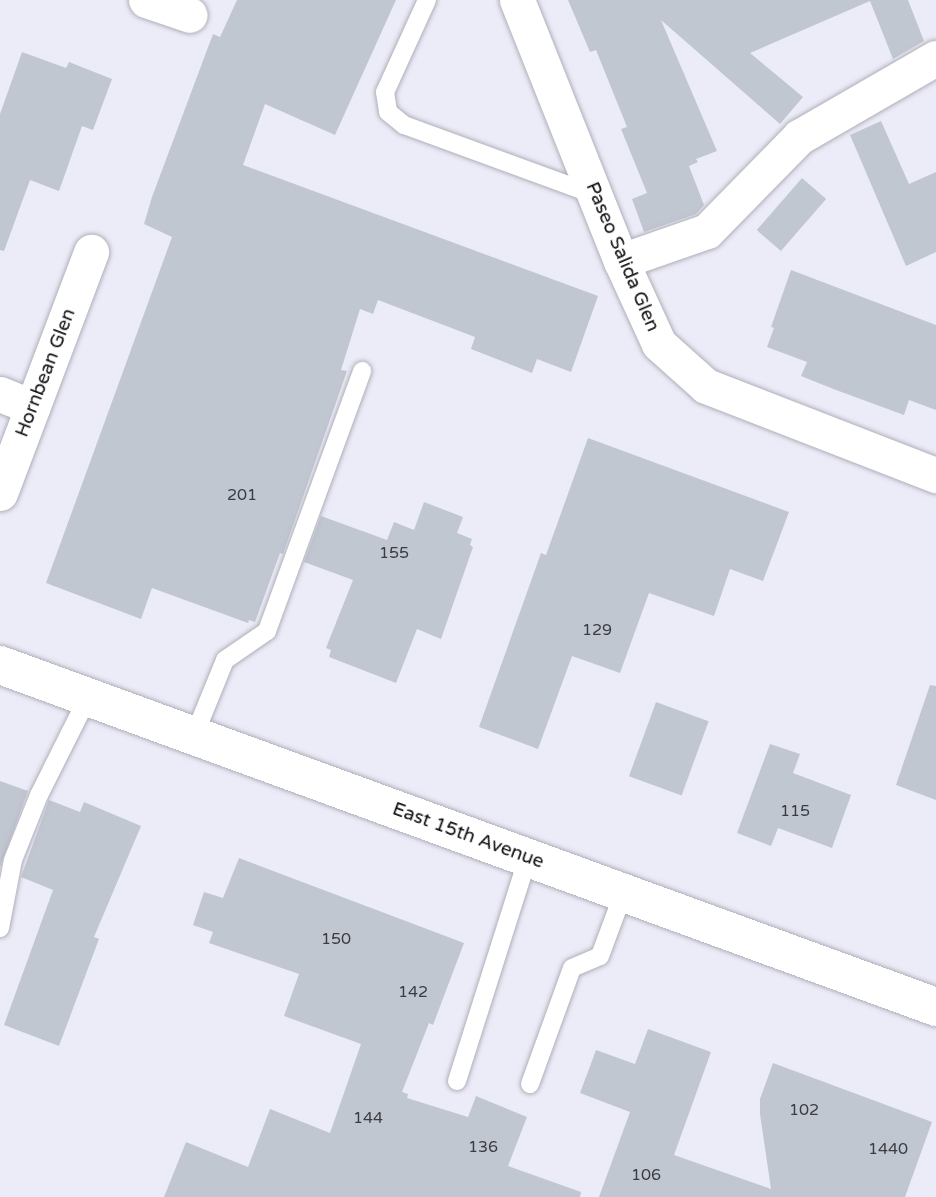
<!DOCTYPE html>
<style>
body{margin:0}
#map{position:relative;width:936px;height:1197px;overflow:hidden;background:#ececf8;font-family:"Varela Round",sans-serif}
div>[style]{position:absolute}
.building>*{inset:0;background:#c1c7d1;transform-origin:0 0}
.roads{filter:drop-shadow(0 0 2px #afafba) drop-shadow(0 0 2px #afafba)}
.service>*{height:18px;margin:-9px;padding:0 9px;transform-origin:9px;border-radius:9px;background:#fff}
.minor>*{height:35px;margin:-17.5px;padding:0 17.5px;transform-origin:17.5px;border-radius:17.5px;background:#fff}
.tertiary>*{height:38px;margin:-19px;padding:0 19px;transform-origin:19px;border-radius:19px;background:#fff}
span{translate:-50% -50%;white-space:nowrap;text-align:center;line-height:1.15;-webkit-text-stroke:5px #fff;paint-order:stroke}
.number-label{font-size:16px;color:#3b3c42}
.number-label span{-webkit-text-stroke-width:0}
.street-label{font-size:19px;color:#0e0e12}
</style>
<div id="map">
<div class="building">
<div style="clip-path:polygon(237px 0,396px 0,335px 135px,265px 104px,243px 165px,598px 296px,571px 372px,537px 359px,532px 373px,471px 349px,475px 337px,378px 300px,373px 314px,360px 309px,341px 370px,347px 371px,283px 554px,280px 553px,255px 622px,249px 620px,248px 623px,152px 588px,141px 619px,46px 583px,172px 237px,144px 224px,152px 197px,213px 34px,220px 37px)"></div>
<div style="clip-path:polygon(568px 0,908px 0,924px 41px,893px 59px,870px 1px,750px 53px,803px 97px,780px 124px,661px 20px,717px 151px,696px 159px,698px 162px,689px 166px,704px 205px,696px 214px,644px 232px,632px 199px,647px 193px,621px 129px,627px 127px,596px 50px,590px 52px)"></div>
<div style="clip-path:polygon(22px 52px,66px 68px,69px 62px,112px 79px,93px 130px,82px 126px,59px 191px,30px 180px,4px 251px,0 250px,0 114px)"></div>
<div style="clip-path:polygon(881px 121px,909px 184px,936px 172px,936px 252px,906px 266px,850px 135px)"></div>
<div style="left:802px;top:178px;width:32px;height:69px;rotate:41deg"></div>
<div style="clip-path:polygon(791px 270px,936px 325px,936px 410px,909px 400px,904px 415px,836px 390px,801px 376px,807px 362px,767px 347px,774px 328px,771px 327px)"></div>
<div style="clip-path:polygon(588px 438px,789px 512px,763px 581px,730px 569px,714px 616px,649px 593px,620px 673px,572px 656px,538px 749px,479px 727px,541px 553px,546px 555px)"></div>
<div style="clip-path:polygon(424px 502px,463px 517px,457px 533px,472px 539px,470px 545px,473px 547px,441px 639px,417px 629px,396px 683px,329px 657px,331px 650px,326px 648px,353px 580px,304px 562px,321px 516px,387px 540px,394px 522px,414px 530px)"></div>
<div style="clip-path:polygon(930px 685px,936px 686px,936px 800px,896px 785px)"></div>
<div style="left:656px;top:702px;width:56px;height:79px;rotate:20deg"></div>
<div style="clip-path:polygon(770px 744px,800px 754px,793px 773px,851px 795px,832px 848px,778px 828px,771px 846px,737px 833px)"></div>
<div style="clip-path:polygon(0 781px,28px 791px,0 867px)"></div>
<div style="clip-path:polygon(49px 800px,80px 812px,84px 802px,141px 826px,94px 937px,99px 939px,59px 1046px,4px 1025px,53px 890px,21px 877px)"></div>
<div style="clip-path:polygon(239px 858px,464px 943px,433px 1025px,429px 1023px,402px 1092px,408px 1094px,407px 1098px,468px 1117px,476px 1096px,527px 1117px,508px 1166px,581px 1192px,580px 1197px,164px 1197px,186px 1142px,248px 1167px,270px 1109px,330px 1133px,361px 1044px,284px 1016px,299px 974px,209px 943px,213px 932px,193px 925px,204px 892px,223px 898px)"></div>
<div style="clip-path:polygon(648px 1029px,711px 1052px,674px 1155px,771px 1189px,760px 1114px,760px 1099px,773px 1063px,932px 1122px,905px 1197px,599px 1197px,630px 1112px,580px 1093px,596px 1050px,635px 1064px)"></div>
</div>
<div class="roads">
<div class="service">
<div style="left:427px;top:0;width:101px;rotate:114.5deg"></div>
<div style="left:385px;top:92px;width:20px;rotate:81deg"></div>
<div style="left:388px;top:112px;width:21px;rotate:39deg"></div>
<div style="left:404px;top:125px;width:203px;rotate:20.1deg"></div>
<div style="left:194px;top:736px;width:82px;rotate:-67.8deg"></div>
<div style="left:225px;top:660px;width:51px;rotate:-34.6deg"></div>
<div style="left:267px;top:631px;width:277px;rotate:-69.9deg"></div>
<div style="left:0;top:928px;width:69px;rotate:-79.2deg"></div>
<div style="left:13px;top:860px;width:70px;rotate:-68.2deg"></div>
<div style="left:39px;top:795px;width:110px;rotate:-63.4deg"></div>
<div style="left:457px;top:1081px;width:235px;rotate:-72.4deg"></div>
<div style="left:530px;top:1084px;width:123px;rotate:-70.1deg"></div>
<div style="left:572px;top:968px;width:30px;rotate:-23deg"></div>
<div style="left:600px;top:956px;width:66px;rotate:-69.6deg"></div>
</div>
<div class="minor">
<div style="left:146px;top:0;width:46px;rotate:18.8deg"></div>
<div style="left:517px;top:0;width:281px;rotate:68.3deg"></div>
<div style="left:621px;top:261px;width:91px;rotate:65.4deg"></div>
<div style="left:659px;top:344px;width:63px;rotate:41.8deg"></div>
<div style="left:706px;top:386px;width:247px;rotate:21.2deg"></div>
<div style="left:621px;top:261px;width:91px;rotate:-19.2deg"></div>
<div style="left:707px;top:231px;width:132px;rotate:-45.6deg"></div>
<div style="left:799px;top:137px;width:158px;rotate:-30deg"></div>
<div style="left:0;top:394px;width:35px;rotate:22deg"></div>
<div style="left:0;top:493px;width:258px;rotate:-69.3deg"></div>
</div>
<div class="tertiary">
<div style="left:0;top:665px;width:997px;rotate:20.07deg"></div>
</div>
</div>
<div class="number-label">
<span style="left:242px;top:495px">201</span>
<span style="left:394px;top:553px">155</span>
<span style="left:597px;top:630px">129</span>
<span style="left:795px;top:811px">115</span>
<span style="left:336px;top:939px">150</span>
<span style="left:413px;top:992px">142</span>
<span style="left:804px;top:1110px">102</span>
<span style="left:368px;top:1118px">144</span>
<span style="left:483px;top:1147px">136</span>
<span style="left:888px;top:1149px">1440</span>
<span style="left:646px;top:1175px">106</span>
</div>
<div class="street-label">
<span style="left:622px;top:257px;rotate:67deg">Paseo Salida Glen</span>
<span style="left:46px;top:373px;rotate:-69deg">Hornbean Glen</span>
<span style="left:468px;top:836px;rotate:20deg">East 15th Avenue</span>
</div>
</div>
